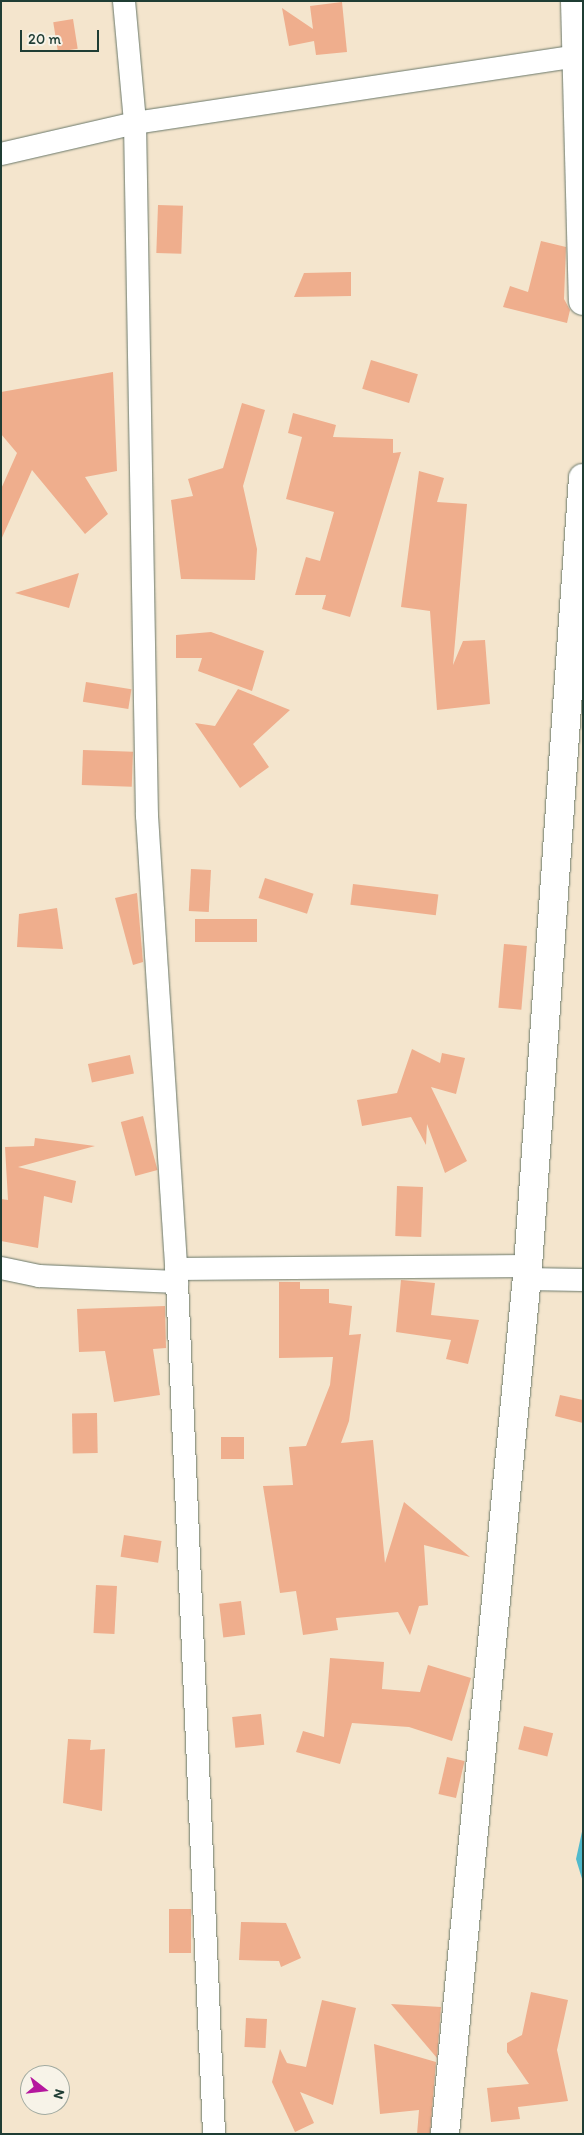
<!DOCTYPE html>
<style>
body{margin:0}
#map{position:relative;width:584px;height:2135px;overflow:hidden;background:#f4e5cd;font-family:Itim,sans-serif}
div>[style]{position:absolute}
.water>*{inset:0;background:#50bacc}
.building>*{inset:0;background:#efae8d;transform-origin:0 0}
.roads{filter:drop-shadow(0 0 1px #6a786a) drop-shadow(0 0 1px #6a786a)}
.minor>*{height:22px;margin:-11px;padding:0 11px;transform-origin:11px;border-radius:11px;background:#fff}
.tertiary>*{height:28px;margin:-14px;padding:0 14px;transform-origin:14px;border-radius:14px;background:#fff}
span{translate:-50% -50%;white-space:nowrap;text-align:center;line-height:1.15;-webkit-text-stroke:5px #f7f3e8;paint-order:stroke}
.frame{position:absolute;inset:0;border:2px solid #1f3d34;pointer-events:none}
.north{position:absolute;left:20px;top:2065px;width:50px;height:50px;box-sizing:border-box;background:#f7f3e8;border:1px solid #a1aaa0;border-radius:50%;rotate:106deg;font-size:14px;font-weight:700;line-height:20px;text-align:center;color:#1f3d34}
.north::after{content:'';display:block;margin:auto;width:18px;height:22px;background:#b5179e;clip-path:polygon(50% 0,100% 100%,50% 72%,0 100%)}
.scale{position:absolute;left:20px;top:30px;width:79px;height:22px;box-sizing:border-box;border:2px solid #1f3d34;border-top:0;padding-left:6px;font-size:15px;line-height:18px;white-space:nowrap;color:#1f3d34;-webkit-text-stroke:4px #f7f3e8;paint-order:stroke}
</style>
<div id="map">
<div class="water">
<div style="clip-path:polygon(583px 1827px,583px 1882px,576px 1859px)"></div>
</div>
<div class="building">
<div style="clip-path:polygon(342px 2px,347px 52px,316px 55px,314px 41px,289px 46px,282px 8px,313px 29px,310px 6px)"></div>
<div style="left:73px;top:19px;width:30px;height:20px;rotate:81deg"></div>
<div style="left:158px;top:205px;width:25px;height:48px;rotate:2deg"></div>
<div style="clip-path:polygon(541px 241px,566px 247px,564px 299px,570px 310px,567px 323px,503px 307px,510px 286px,528px 292px)"></div>
<div style="clip-path:polygon(351px 272px,351px 296px,294px 297px,304px 273px)"></div>
<div style="left:371px;top:360px;width:49px;height:30px;rotate:17deg"></div>
<div style="clip-path:polygon(113px 372px,117px 471px,85px 477px,108px 514px,85px 534px,32px 470px,1px 540px,1px 489px,17px 453px,1px 434px,1px 392px)"></div>
<div style="clip-path:polygon(242px 403px,265px 410px,243px 486px,257px 549px,255px 580px,181px 579px,171px 500px,193px 496px,188px 479px,223px 468px)"></div>
<div style="clip-path:polygon(293px 413px,336px 425px,333px 437px,393px 439px,393px 453px,401px 452px,350px 617px,322px 609px,326px 595px,295px 595px,306px 557px,320px 561px,334px 512px,286px 499px,302px 437px,288px 433px)"></div>
<div style="clip-path:polygon(419px 471px,444px 478px,437px 502px,467px 504px,453px 665px,463px 641px,485px 640px,490px 704px,437px 710px,430px 611px,401px 607px)"></div>
<div style="clip-path:polygon(79px 573px,69px 608px,15px 593px)"></div>
<div style="clip-path:polygon(211px 632px,264px 651px,252px 691px,198px 671px,202px 658px,176px 658px,176px 635px)"></div>
<div style="left:86px;top:682px;width:46px;height:20px;rotate:9deg"></div>
<div style="clip-path:polygon(238px 689px,290px 710px,253px 744px,269px 767px,240px 788px,195px 723px,215px 726px)"></div>
<div style="left:83px;top:750px;width:50px;height:35px;rotate:2deg"></div>
<div style="left:191px;top:869px;width:20px;height:42px;rotate:3deg"></div>
<div style="left:265px;top:878px;width:51px;height:21px;rotate:18deg"></div>
<div style="left:353px;top:884px;width:86px;height:21px;rotate:7deg"></div>
<div style="clip-path:polygon(137px 893px,143px 962px,133px 965px,115px 898px)"></div>
<div style="clip-path:polygon(57px 908px,63px 949px,17px 947px,19px 914px)"></div>
<div style="left:257px;top:919px;width:23px;height:62px;rotate:90deg"></div>
<div style="left:504px;top:944px;width:23px;height:64px;rotate:5deg"></div>
<div style="clip-path:polygon(412px 1049px,440px 1063px,442px 1053px,465px 1058px,456px 1094px,431px 1087px,467px 1161px,445px 1173px,427px 1124px,426px 1145px,411px 1117px,362px 1126px,357px 1100px,397px 1093px)"></div>
<div style="left:130px;top:1055px;width:19px;height:43px;rotate:78deg"></div>
<div style="left:143px;top:1116px;width:56px;height:23px;rotate:75deg"></div>
<div style="clip-path:polygon(35px 1138px,95px 1146px,18px 1167px,76px 1181px,72px 1203px,44px 1196px,38px 1248px,1px 1241px,1px 1199px,8px 1200px,5px 1147px,34px 1146px)"></div>
<div style="left:397px;top:1186px;width:26px;height:50px;rotate:2deg"></div>
<div style="clip-path:polygon(401px 1280px,435px 1283px,431px 1315px,479px 1320px,468px 1364px,446px 1359px,451px 1340px,396px 1332px)"></div>
<div style="clip-path:polygon(279px 1282px,300px 1282px,300px 1289px,329px 1289px,329px 1303px,352px 1306px,349px 1335px,361px 1334px,349px 1421px,341px 1443px,373px 1440px,385px 1563px,404px 1502px,470px 1557px,424px 1545px,428px 1605px,419px 1606px,410px 1635px,398px 1612px,336px 1618px,338px 1630px,303px 1635px,296px 1591px,280px 1593px,263px 1486px,293px 1485px,289px 1447px,306px 1446px,330px 1385px,333px 1357px,279px 1358px)"></div>
<div style="clip-path:polygon(165px 1306px,166px 1348px,153px 1349px,160px 1395px,114px 1402px,105px 1351px,79px 1352px,77px 1309px)"></div>
<div style="clip-path:polygon(560px 1395px,583px 1400px,583px 1423px,555px 1416px)"></div>
<div style="left:97px;top:1413px;width:40px;height:25px;rotate:89deg"></div>
<div style="left:221px;top:1437px;width:23px;height:22px"></div>
<div style="left:124px;top:1535px;width:38px;height:22px;rotate:9deg"></div>
<div style="left:96px;top:1585px;width:21px;height:48px;rotate:3deg"></div>
<div style="left:241px;top:1601px;width:34px;height:22px;rotate:83deg"></div>
<div style="clip-path:polygon(330px 1658px,384px 1662px,382px 1689px,420px 1692px,428px 1665px,471px 1678px,452px 1741px,409px 1727px,352px 1723px,340px 1764px,296px 1752px,303px 1731px,324px 1737px)"></div>
<div style="left:261px;top:1714px;width:31px;height:29px;rotate:84deg"></div>
<div style="left:524px;top:1726px;width:30px;height:24px;rotate:14deg"></div>
<div style="clip-path:polygon(68px 1739px,91px 1740px,90px 1750px,105px 1749px,102px 1811px,63px 1803px)"></div>
<div style="left:447px;top:1757px;width:18px;height:38px;rotate:13deg"></div>
<div style="left:169px;top:1909px;width:22px;height:44px"></div>
<div style="clip-path:polygon(241px 1922px,286px 1923px,301px 1958px,281px 1967px,279px 1961px,239px 1960px)"></div>
<div style="clip-path:polygon(531px 1992px,568px 2000px,557px 2050px,568px 2101px,518px 2107px,520px 2119px,491px 2122px,487px 2088px,529px 2084px,507px 2052px,507px 2043px,522px 2035px)"></div>
<div style="clip-path:polygon(322px 2000px,356px 2008px,333px 2105px,300px 2092px,314px 2123px,295px 2132px,272px 2082px,280px 2049px,287px 2063px,306px 2067px)"></div>
<div style="clip-path:polygon(391px 2004px,441px 2007px,437px 2058px)"></div>
<div style="left:246px;top:2018px;width:21px;height:29px;rotate:3deg"></div>
<div style="clip-path:polygon(374px 2044px,436px 2062px,430px 2134px,417px 2134px,419px 2110px,380px 2114px)"></div>
</div>
<div class="roads">
<div class="minor">
<div style="left:124px;top:1px;width:122px;rotate:84.8deg"></div>
<div style="left:135px;top:123px;width:693px;rotate:89.01deg"></div>
<div style="left:147px;top:816px;width:467px;rotate:86.3deg"></div>
<div style="left:177px;top:1282px;width:853px;rotate:87.51deg"></div>
<div style="left:1px;top:154px;width:138px;rotate:-13deg"></div>
<div style="left:135px;top:123px;width:446px;rotate:-8.6deg"></div>
<div style="left:1px;top:1268px;width:39px;rotate:12deg"></div>
<div style="left:39px;top:1276px;width:138px;rotate:2.5deg"></div>
<div style="left:176px;top:1269px;width:352px;rotate:-0.5deg"></div>
<div style="left:526px;top:1279px;width:57px;rotate:1deg"></div>
</div>
<div class="tertiary">
<div style="left:575px;top:1px;width:300px;rotate:88.5deg"></div>
<div style="left:445px;top:2134px;width:872px;rotate:-84.54deg"></div>
<div style="left:528px;top:1266px;width:790px;rotate:-86.01deg"></div>
</div>
</div>
<div class="frame"></div>
<div class="north">N</div>
<div class="scale">20 m</div>
</div>
